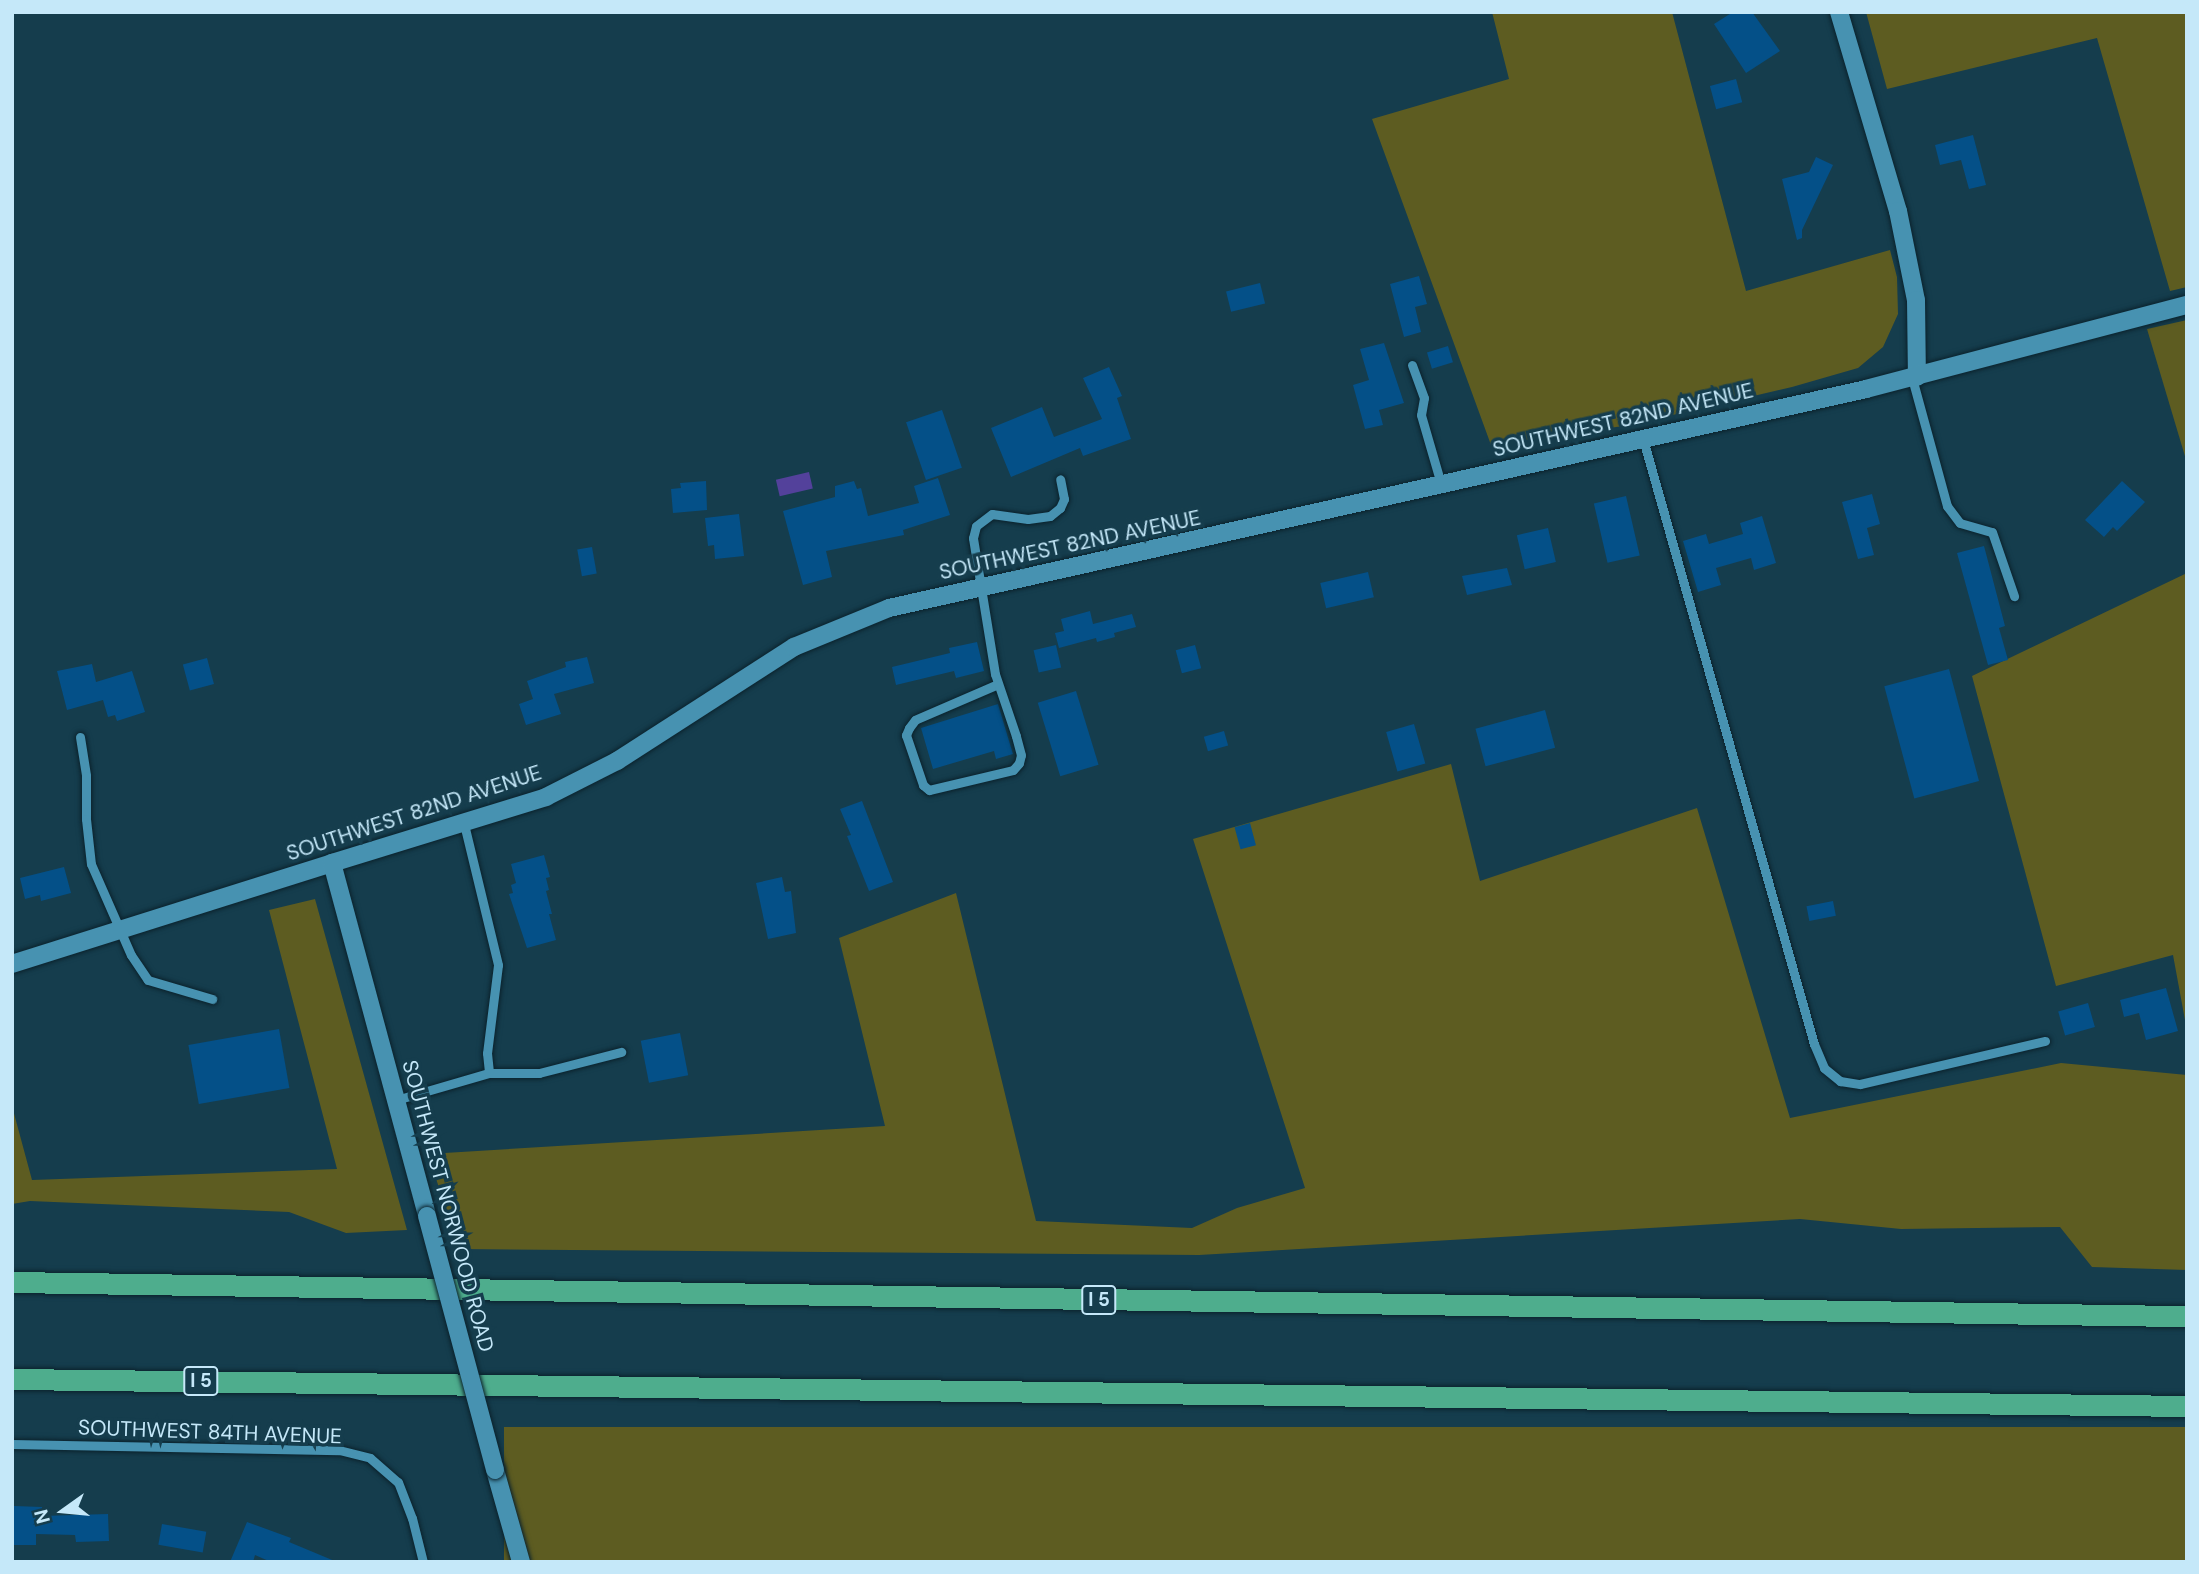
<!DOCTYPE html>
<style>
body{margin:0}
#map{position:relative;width:2199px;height:1574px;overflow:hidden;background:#153d4d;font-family:"DM Sans",sans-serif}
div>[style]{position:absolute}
.green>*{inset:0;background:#5d5c21;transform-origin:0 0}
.water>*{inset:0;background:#53419b;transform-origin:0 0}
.building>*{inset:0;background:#045088;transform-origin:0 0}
.roads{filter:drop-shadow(0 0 2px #0b222c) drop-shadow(0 0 2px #0b222c)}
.service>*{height:9px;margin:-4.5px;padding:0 4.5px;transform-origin:4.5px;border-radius:4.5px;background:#4792b1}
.minor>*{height:18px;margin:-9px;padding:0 9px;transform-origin:9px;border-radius:9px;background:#4792b1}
.tertiary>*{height:18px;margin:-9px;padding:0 9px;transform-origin:9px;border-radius:9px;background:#4792b1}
.motorway>*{height:21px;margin:-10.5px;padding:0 10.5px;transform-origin:10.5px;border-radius:10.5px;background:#4ead8d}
.bridges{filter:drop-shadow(0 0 2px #0b222c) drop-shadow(0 0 2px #0b222c)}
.tertiary-bridge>*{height:18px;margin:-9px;padding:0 9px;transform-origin:9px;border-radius:9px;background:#4792b1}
span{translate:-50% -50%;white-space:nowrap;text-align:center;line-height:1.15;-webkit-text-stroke:7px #153d4d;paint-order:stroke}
.shield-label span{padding:2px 5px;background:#153d4d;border:2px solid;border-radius:5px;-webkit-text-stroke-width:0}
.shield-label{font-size:19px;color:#c5e8f9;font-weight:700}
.street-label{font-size:21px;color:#c5e8f9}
.frame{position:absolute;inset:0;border:14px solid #c5e8f9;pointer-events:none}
.north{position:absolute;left:28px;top:1476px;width:70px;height:70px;-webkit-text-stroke:5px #153d4d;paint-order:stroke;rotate:255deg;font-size:19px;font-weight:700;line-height:28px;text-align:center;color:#c5e8f9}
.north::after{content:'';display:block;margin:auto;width:24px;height:32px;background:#c5e8f9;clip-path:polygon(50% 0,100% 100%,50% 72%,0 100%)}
</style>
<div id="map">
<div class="green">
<div style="clip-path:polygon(1492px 12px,1672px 12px,1746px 291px,1890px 250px,1897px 277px,1898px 314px,1883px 347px,1858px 368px,1792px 387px,1630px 425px,1491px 445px,1372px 119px,1509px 79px)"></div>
<div style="clip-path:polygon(1866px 12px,2187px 12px,2187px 287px,2170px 291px,2097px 38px,1887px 89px)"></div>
<div style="clip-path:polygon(2187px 320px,2187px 463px,2147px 329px)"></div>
<div style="clip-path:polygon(2187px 573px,2187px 1031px,2173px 955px,2056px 986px,1972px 676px)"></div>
<div style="clip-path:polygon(1451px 764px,1480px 881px,1697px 808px,1790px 1118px,2061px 1063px,2187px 1075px,2187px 1270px,2092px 1267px,2060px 1227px,1901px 1229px,1800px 1219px,1199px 1255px,459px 1249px,428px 1154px,885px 1126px,839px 938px,956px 893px,1036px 1221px,1192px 1228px,1237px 1208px,1305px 1188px,1193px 839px)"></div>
<div style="clip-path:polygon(315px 899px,407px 1230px,346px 1233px,289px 1212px,30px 1201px,12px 1204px,12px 1106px,32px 1180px,337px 1169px,269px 910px)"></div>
<div style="left:504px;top:1427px;width:1683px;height:140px"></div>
</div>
<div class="water">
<div style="left:809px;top:472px;width:17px;height:34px;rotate:77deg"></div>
</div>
<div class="building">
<div style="clip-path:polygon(1733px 12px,1752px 12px,1780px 51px,1746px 73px,1714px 24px)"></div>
<div style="left:1736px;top:79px;width:24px;height:27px;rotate:75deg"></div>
<div style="clip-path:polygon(1973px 135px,1986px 185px,1969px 189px,1961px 160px,1940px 165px,1935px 145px)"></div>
<div style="clip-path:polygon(1816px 157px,1833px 165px,1802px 230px,1802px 238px,1797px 240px,1782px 179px,1809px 172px)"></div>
<div style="clip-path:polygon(1419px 276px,1427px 304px,1415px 307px,1421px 332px,1404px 337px,1390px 284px)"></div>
<div style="left:1260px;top:283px;width:21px;height:35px;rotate:76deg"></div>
<div style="clip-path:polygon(1384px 343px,1404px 403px,1379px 410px,1383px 425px,1365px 429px,1353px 385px,1369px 380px,1360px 349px)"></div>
<div style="left:1448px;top:346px;width:17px;height:22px;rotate:73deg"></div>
<div style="clip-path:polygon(1109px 367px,1122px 396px,1117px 398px,1131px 439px,1083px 456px,1080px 448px,1011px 477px,991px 428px,1042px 407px,1054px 437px,1102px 419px,1083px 378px)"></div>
<div style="left:942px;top:410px;width:61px;height:38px;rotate:71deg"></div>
<div style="clip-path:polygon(938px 478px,950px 515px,903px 530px,904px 535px,826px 551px,832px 577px,803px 585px,783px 511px,835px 497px,835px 486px,854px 481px,857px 489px,861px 488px,868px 516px,919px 503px,914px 486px)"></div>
<div style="clip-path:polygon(706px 481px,707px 510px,673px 513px,671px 489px,681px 488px,680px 483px)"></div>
<div style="clip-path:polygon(2122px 481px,2145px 502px,2117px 531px,2113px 527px,2104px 537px,2085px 520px)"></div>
<div style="clip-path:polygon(1872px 494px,1880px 524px,1867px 528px,1874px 555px,1858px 559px,1842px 502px)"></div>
<div style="left:1626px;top:496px;width:61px;height:33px;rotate:77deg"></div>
<div style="clip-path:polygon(739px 514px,744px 556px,715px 559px,714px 545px,708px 546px,705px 518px)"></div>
<div style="clip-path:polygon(1762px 516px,1776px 563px,1754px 570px,1751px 558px,1716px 568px,1721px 585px,1698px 592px,1683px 541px,1706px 534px,1709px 544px,1743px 534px,1740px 523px)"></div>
<div style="left:1548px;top:528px;width:35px;height:32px;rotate:77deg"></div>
<div style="clip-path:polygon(1984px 546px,2005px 626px,1999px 628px,2008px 660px,1988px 665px,1957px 553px)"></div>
<div style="left:592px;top:547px;width:27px;height:15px;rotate:80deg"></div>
<div style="clip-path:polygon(1507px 568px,1512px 585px,1467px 595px,1462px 576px)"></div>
<div style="left:1368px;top:572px;width:26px;height:49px;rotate:77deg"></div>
<div style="clip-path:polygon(1090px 611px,1093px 624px,1132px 614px,1136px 627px,1114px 633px,1115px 637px,1097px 642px,1096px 638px,1059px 648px,1055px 633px,1064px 631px,1061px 619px)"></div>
<div style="clip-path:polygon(977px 642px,984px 671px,956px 678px,954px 671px,896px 685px,892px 667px,950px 653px,949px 648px)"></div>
<div style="left:1056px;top:645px;width:23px;height:23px;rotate:77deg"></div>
<div style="left:1195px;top:645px;width:24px;height:20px;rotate:75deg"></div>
<div style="clip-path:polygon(587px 657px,594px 683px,554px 694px,561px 714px,526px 725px,519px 704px,533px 699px,527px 681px,566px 667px,565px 662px)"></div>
<div style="left:207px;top:658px;width:27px;height:25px;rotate:75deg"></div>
<div style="clip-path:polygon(92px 664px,96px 682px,132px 671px,145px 712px,117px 721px,115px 715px,108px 717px,103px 700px,67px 710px,57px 671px)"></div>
<div style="left:1949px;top:669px;width:116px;height:67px;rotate:75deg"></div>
<div style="left:1076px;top:691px;width:77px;height:40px;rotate:73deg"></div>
<div style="clip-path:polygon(998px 704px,1013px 754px,996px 759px,994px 751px,933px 769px,921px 728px)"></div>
<div style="left:1545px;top:710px;width:39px;height:72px;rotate:75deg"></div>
<div style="left:1414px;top:724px;width:41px;height:29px;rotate:74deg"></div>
<div style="left:1224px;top:731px;width:15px;height:21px;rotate:74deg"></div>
<div style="clip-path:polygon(862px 801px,893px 882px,869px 891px,847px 836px,851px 835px,840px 809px)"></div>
<div style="left:1250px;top:823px;width:23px;height:16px;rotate:75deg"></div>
<div style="clip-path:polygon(544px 855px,550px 877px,546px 878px,549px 890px,546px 891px,552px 914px,549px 914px,556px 940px,527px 948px,509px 894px,513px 893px,511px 885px,516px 883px,511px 864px)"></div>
<div style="clip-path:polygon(64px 867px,71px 893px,41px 901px,40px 895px,25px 899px,20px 878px)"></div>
<div style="clip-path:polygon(782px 877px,785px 892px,791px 891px,796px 933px,768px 939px,756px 883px)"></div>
<div style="left:1833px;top:901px;width:15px;height:27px;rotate:79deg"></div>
<div style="clip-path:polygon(2166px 988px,2178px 1031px,2146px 1040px,2139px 1013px,2124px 1017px,2120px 1000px)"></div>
<div style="left:2088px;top:1003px;width:25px;height:31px;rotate:74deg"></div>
<div style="left:279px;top:1029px;width:60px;height:92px;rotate:80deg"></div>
<div style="left:680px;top:1033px;width:43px;height:40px;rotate:79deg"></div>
<div style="clip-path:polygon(14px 1506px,42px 1507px,42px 1516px,108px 1514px,109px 1541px,76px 1542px,75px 1535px,36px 1534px,36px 1545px,12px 1545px)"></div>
<div style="clip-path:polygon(247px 1522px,291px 1538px,289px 1542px,337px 1562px,271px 1562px,255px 1555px,253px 1562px,230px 1562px)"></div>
<div style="left:162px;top:1524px;width:45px;height:21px;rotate:10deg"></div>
</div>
<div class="roads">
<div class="service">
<div style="left:1412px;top:365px;width:35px;rotate:70deg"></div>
<div style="left:1424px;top:398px;width:17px;rotate:100deg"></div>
<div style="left:1421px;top:415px;width:72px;rotate:73.8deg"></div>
<div style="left:1912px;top:378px;width:133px;rotate:74.7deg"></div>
<div style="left:1947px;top:506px;width:21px;rotate:53deg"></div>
<div style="left:1960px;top:523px;width:33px;rotate:16deg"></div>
<div style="left:1992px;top:532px;width:68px;rotate:71deg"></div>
<div style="left:1643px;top:439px;width:629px;rotate:74.22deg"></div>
<div style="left:1814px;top:1044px;width:26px;rotate:67deg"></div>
<div style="left:1824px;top:1068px;width:21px;rotate:39deg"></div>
<div style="left:1840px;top:1081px;width:20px;rotate:9deg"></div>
<div style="left:1860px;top:1084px;width:190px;rotate:-13.1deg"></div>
<div style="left:998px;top:684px;width:90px;rotate:156.6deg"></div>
<div style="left:915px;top:720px;width:10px;rotate:127deg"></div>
<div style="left:909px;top:728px;width:8px;rotate:113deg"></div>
<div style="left:906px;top:735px;width:53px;rotate:71.2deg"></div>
<div style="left:923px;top:785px;width:8px;rotate:40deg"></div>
<div style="left:929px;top:790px;width:86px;rotate:-13.4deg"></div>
<div style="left:1013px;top:770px;width:9px;rotate:-49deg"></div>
<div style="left:1019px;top:763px;width:8px;rotate:-76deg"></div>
<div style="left:1021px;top:755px;width:20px;rotate:-105deg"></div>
<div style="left:1016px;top:736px;width:65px;rotate:-108.7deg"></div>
<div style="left:995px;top:674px;width:138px;rotate:-99.2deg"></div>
<div style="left:973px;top:538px;width:12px;rotate:-76deg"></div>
<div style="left:976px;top:526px;width:20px;rotate:-37deg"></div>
<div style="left:992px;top:514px;width:36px;rotate:8deg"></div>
<div style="left:1028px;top:519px;width:22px;rotate:-8deg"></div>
<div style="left:1050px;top:516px;width:13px;rotate:-39deg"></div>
<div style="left:1060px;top:508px;width:10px;rotate:-66deg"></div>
<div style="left:1064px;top:499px;width:20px;rotate:-101deg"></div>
<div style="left:80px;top:737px;width:39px;rotate:81deg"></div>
<div style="left:86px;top:776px;width:43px;rotate:90deg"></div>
<div style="left:86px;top:819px;width:45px;rotate:83.7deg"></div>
<div style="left:91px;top:864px;width:99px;rotate:66.3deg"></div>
<div style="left:131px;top:955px;width:30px;rotate:56deg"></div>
<div style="left:148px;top:980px;width:67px;rotate:16.5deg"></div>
<div style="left:464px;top:824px;width:145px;rotate:76.4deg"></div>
<div style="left:498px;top:965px;width:89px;rotate:97.1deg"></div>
<div style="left:487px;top:1053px;width:20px;rotate:84deg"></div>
<div style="left:396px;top:1100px;width:97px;rotate:-16.2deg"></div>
<div style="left:489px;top:1073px;width:50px"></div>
<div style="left:539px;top:1073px;width:85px;rotate:-14.4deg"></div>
<div style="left:12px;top:1444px;width:327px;rotate:1.1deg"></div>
<div style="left:339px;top:1450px;width:32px;rotate:14deg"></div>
<div style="left:370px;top:1458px;width:37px;rotate:41deg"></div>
<div style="left:398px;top:1482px;width:39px;rotate:69deg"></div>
<div style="left:412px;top:1518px;width:45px;rotate:76deg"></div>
</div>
<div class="minor">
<div style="left:1839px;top:12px;width:208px;rotate:73.5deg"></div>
<div style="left:1898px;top:211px;width:91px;rotate:78.6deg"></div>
<div style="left:1916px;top:300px;width:77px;rotate:89.3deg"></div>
<div style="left:332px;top:863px;width:224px;rotate:-17.1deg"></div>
<div style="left:546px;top:797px;width:80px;rotate:-26.9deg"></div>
<div style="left:617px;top:761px;width:211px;rotate:-32.8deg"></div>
<div style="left:794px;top:647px;width:103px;rotate:-22.3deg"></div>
<div style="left:889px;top:608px;width:1001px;rotate:-12.63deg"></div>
<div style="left:1866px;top:389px;width:332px;rotate:-14.7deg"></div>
</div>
<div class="tertiary">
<div style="left:12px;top:964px;width:336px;rotate:-17.5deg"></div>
<div style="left:332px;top:863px;width:366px;rotate:74.9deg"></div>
<div style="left:495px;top:1470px;width:96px;rotate:74.2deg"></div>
</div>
<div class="motorway">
<div style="left:12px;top:1282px;width:2175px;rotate:0.9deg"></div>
<div style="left:12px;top:1379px;width:2175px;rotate:0.71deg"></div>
</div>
</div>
<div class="bridges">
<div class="tertiary-bridge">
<div style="left:427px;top:1216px;width:263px;rotate:75deg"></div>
</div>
</div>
<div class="shield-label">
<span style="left:1099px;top:1300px">I 5</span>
<span style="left:201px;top:1381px">I 5</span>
</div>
<div class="street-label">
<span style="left:1623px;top:420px;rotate:-13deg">SOUTHWEST 82ND AVENUE</span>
<span style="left:1070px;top:545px;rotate:-12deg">SOUTHWEST 82ND AVENUE</span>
<span style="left:414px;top:813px;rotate:-18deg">SOUTHWEST 82ND AVENUE</span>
<span style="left:448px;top:1206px;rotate:75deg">SOUTHWEST NORWOOD ROAD</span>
<span style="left:210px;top:1432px;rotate:2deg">SOUTHWEST 84TH AVENUE</span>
</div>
<div class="frame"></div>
<div class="north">N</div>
</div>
